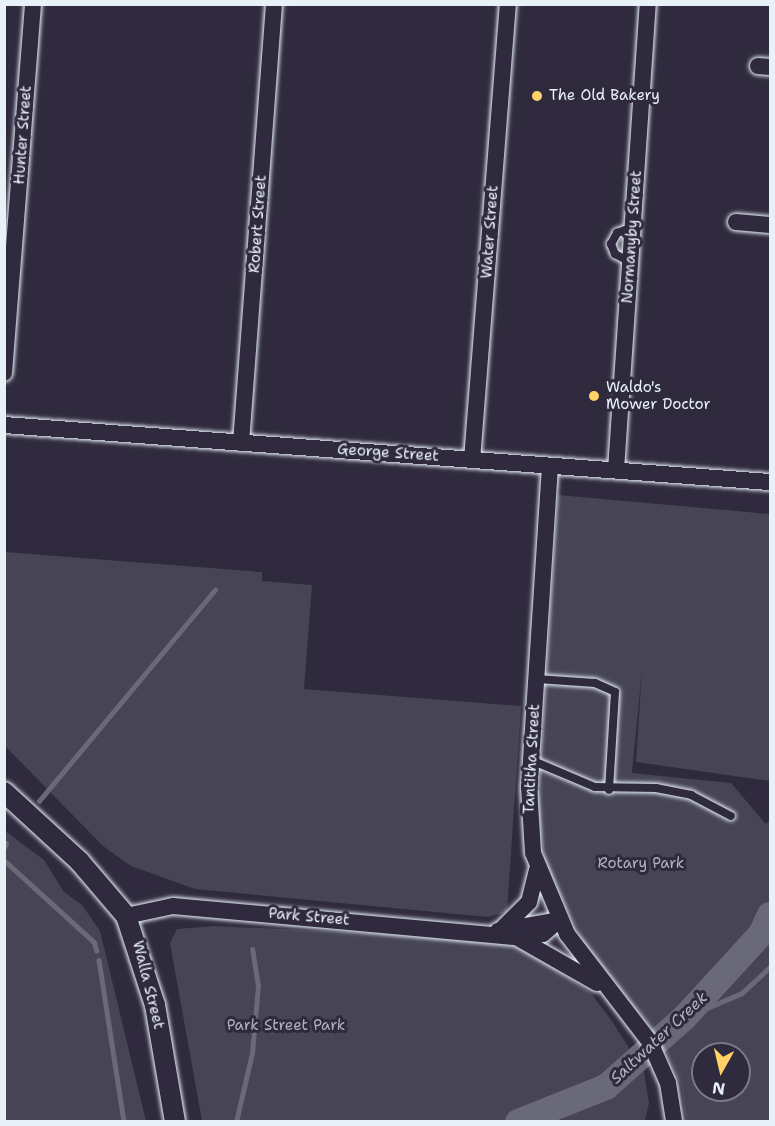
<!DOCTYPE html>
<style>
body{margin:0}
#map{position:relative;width:775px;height:1126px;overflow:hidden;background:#2f2a3d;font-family:"Shantell Sans",sans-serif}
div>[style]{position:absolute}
.green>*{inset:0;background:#464455}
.stream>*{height:4.5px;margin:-2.25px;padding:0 2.25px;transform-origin:2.25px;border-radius:2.25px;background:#696978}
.river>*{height:26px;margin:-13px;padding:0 13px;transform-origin:13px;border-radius:13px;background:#696978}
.roads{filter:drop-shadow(0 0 2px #e8f1f8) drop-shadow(0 0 2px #e8f1f8)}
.service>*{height:8px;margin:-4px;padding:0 4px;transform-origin:4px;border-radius:4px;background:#2f2a3d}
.minor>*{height:16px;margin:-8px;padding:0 8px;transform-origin:8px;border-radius:8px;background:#2f2a3d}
.tertiary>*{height:20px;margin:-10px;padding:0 10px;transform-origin:10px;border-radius:10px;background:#2f2a3d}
.dots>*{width:16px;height:16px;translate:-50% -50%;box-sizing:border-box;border:3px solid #2f2a3d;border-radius:50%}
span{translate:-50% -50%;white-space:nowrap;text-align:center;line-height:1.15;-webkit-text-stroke:6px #2f2a3d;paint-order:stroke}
.poi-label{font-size:15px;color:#e8f1f8}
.left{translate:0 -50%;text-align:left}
.street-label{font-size:15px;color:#e8f1f8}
.park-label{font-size:15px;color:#afb4bf}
.water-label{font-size:16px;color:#afb4be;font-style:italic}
.frame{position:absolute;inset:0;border:6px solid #e8f1f8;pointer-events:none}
.north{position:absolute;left:691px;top:1042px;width:60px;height:60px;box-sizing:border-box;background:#2f2a3d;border:2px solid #797a88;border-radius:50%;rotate:188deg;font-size:16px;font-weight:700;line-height:24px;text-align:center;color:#e8f1f8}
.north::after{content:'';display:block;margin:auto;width:21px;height:27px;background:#ffd166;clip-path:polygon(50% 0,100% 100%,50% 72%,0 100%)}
</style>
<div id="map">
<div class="green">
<div style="clip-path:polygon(evenodd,558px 495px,770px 514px,770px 802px,770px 781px,636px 762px,642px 670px,632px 773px,731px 783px,766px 824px,770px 820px,770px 1121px,686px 1121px,681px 1085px,661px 1040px,586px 947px,545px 863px,538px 806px,558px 495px,703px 1054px,739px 1054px,739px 1090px,703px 1090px,703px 1054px)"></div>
<div style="clip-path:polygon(5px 552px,262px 572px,262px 581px,312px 585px,304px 689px,521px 706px,507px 912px,487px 917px,195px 889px,131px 866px,103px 846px,5px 746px)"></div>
<div style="clip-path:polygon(5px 831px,44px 860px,64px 892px,82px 905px,100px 931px,146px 1121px,5px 1121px)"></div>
<div style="clip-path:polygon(213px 926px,477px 938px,524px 949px,590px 992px,612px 1021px,644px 1072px,649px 1103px,645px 1121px,202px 1121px,170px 943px,177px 929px)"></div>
</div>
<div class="stream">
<div style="left:39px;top:801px;width:275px;rotate:-50.2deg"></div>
<div style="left:4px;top:848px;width:5px;rotate:-68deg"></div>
<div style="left:4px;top:860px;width:122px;rotate:42.3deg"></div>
<div style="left:94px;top:942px;width:9px;rotate:72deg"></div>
<div style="left:99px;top:960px;width:164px;rotate:81.2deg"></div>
<div style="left:684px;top:1018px;width:63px;rotate:-23.3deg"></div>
<div style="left:742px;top:993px;width:38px;rotate:-43deg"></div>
<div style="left:236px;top:1122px;width:71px;rotate:-76.9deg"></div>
<div style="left:252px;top:1053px;width:67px;rotate:-84.9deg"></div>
<div style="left:258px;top:986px;width:37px;rotate:-99deg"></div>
</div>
<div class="river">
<div style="left:518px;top:1122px;width:95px;rotate:-21.7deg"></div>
<div style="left:606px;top:1087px;width:104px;rotate:-41.5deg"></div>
<div style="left:684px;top:1018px;width:114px;rotate:-47.5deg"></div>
<div style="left:761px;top:934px;width:21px;rotate:-65deg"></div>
</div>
<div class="roads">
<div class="service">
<div style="left:630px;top:262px;width:17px;rotate:-152deg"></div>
<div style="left:615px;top:254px;width:11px;rotate:-112deg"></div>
<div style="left:611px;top:244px;width:13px;rotate:-61deg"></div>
<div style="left:617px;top:233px;width:17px;rotate:-21deg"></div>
<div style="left:537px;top:679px;width:58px;rotate:3.9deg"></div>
<div style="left:595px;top:683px;width:22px;rotate:24deg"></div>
<div style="left:615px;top:692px;width:98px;rotate:93.5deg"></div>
<div style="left:531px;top:760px;width:69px;rotate:22.9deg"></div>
<div style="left:595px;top:787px;width:61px;rotate:0.9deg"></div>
<div style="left:656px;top:788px;width:36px;rotate:11deg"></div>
<div style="left:691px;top:795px;width:45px;rotate:27.7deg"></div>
</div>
<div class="minor">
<div style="left:758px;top:66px;width:12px;rotate:5deg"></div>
<div style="left:736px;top:222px;width:34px;rotate:5deg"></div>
<div style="left:4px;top:373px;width:370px;rotate:-85.5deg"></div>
<div style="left:4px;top:425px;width:768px;rotate:4.26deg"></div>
<div style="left:241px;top:443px;width:440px;rotate:-85.7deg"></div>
<div style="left:472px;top:460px;width:457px;rotate:-85.5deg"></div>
<div style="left:550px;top:466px;width:322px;rotate:93.7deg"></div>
<div style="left:529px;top:787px;width:66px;rotate:86.5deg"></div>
<div style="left:533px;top:853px;width:88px;rotate:67.2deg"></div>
<div style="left:567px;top:934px;width:136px;rotate:52.5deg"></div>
<div style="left:650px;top:1042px;width:45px;rotate:66.3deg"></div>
<div style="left:668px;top:1083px;width:39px;rotate:81deg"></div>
<div style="left:616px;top:470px;width:467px;rotate:-86.1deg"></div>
<div style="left:126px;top:916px;width:48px;rotate:-12deg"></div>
<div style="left:173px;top:906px;width:342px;rotate:5.2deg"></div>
<div style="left:514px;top:937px;width:29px;rotate:-6deg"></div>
<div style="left:543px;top:934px;width:21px;rotate:-41deg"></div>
<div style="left:559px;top:920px;width:62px;rotate:169.8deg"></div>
<div style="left:502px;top:929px;width:38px;rotate:-45deg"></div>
<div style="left:529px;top:902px;width:34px;rotate:-76deg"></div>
<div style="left:518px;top:938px;width:91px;rotate:29.7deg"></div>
</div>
<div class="tertiary">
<div style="left:4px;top:792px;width:103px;rotate:42.6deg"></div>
<div style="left:80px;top:862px;width:71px;rotate:49.6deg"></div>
<div style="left:126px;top:916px;width:94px;rotate:72deg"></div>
<div style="left:155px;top:1005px;width:119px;rotate:80.3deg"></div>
</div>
</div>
<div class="dots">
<div style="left:537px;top:96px;background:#ffd166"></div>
<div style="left:594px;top:396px;background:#ffd166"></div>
</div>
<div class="poi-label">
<span class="left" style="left:549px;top:96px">The Old Bakery</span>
<span class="left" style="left:606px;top:396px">Waldo's<br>Mower Doctor</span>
</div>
<div class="street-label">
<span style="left:23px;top:135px;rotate:-86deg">Hunter Street</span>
<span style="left:258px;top:224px;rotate:-86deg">Robert Street</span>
<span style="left:490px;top:232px;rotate:-86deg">Water Street</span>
<span style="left:632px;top:237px;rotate:-86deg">Normanyby Street</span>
<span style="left:388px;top:453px;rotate:4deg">George Street</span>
<span style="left:532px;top:759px;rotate:-87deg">Tantitha Street</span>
<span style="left:309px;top:917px;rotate:5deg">Park Street</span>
<span style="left:148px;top:985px;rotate:76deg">Walla Street</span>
</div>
<div class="park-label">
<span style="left:641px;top:864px">Rotary Park</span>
<span style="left:286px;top:1026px">Park Street Park</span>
</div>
<div class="water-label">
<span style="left:659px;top:1038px;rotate:-43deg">Saltwater Creek</span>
</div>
<div class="frame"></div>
<div class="north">N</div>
</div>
